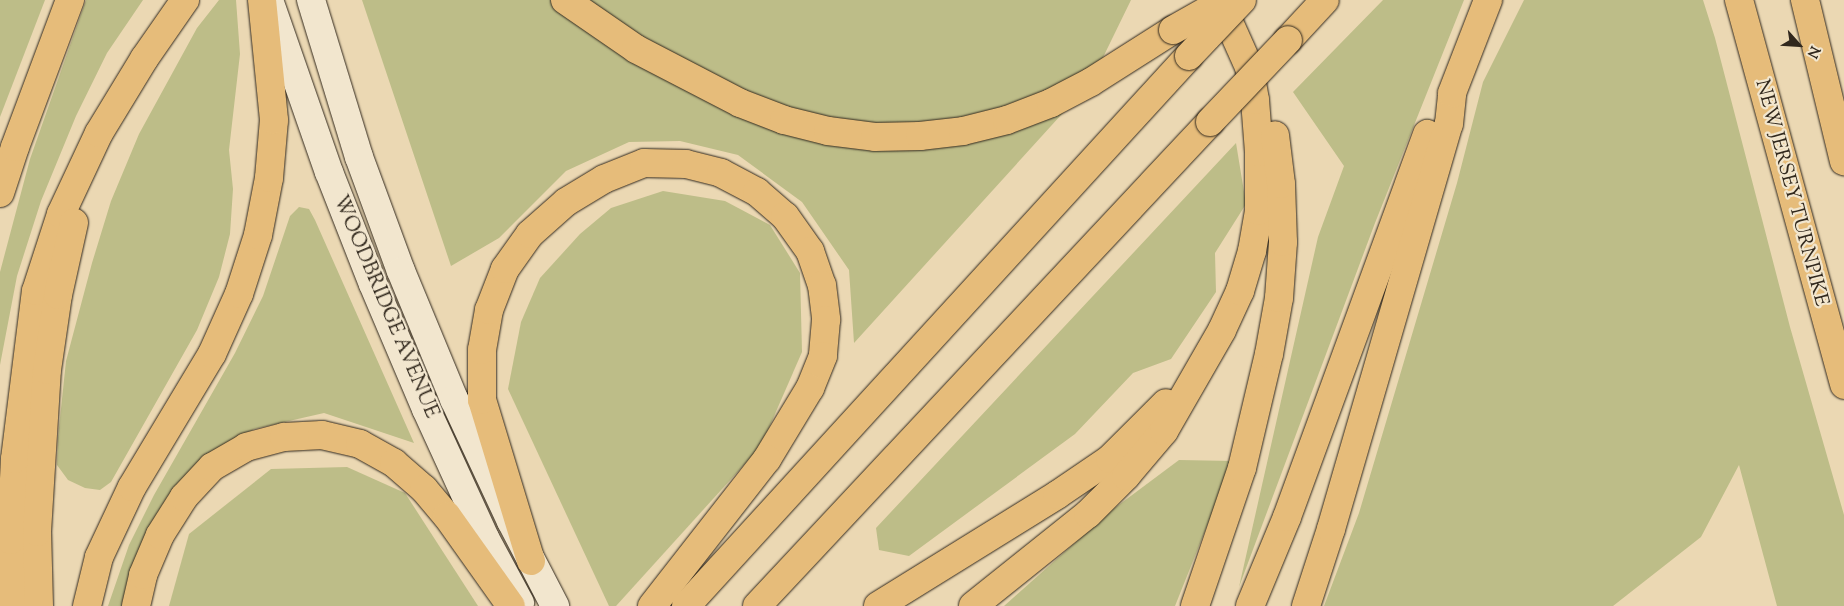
<!DOCTYPE html>
<style>
body{margin:0}
#map{position:relative;width:1844px;height:606px;overflow:hidden;background:#ebd8b3;font-family:"Sorts Mill Goudy",serif}
div>[style]{position:absolute}
.green>*{inset:0;background:#bdbd88}
.roads{filter:drop-shadow(0 0 1px #31281d) drop-shadow(0 0 1px #31281d)}
.secondary>*{height:28px;margin:-14px;padding:0 14px;transform-origin:14px;border-radius:14px;background:#f2e6ce}
.highway>*{height:28px;margin:-14px;padding:0 14px;transform-origin:14px;border-radius:14px;background:#e6bc7a}
.bridges{filter:drop-shadow(0 0 1px #31281d) drop-shadow(0 0 1px #31281d)}
.highway-bridge>*{height:28px;margin:-14px;padding:0 14px;transform-origin:14px;border-radius:14px;background:#e6bc7a}
span{translate:-50% -50%;white-space:nowrap;text-align:center;line-height:1.15;-webkit-text-stroke:4.5px #f2e6ce;paint-order:stroke}
.street-label{font-size:20px;color:#31281d}
.north{position:absolute;left:1774px;top:20px;width:50px;height:50px;-webkit-text-stroke:4px #f2e6ce;paint-order:stroke;rotate:116deg;font-size:14px;font-weight:700;line-height:20px;text-align:center;color:#31281d}
.north::after{content:'';display:block;margin:auto;width:18px;height:22px;background:#31281d;clip-path:polygon(50% 0,100% 100%,50% 72%,0 100%)}
</style>
<div id="map">
<div class="green">
<div style="clip-path:polygon(0 0,45px 0,0 117px)"></div>
<div style="clip-path:polygon(86px 0,143px 0,107px 53px,76px 116px,41px 201px,17px 276px,0 365px,0 272px,30px 159px)"></div>
<div style="clip-path:polygon(219px 0,236px 0,240px 54px,229px 150px,233px 189px,230px 234px,219px 277px,197px 330px,111px 482px,100px 490px,85px 488px,68px 480px,57px 465px,58px 437px,66px 361px,92px 263px,111px 201px,139px 134px,197px 28px)"></div>
<div style="clip-path:polygon(362px 0,1131px 0,1091px 82px,854px 343px,849px 270px,802px 202px,738px 155px,680px 141px,629px 142px,566px 171px,499px 238px,451px 266px)"></div>
<div style="clip-path:polygon(1383px 0,1464px 0,1375px 223px,1239px 587px,1318px 237px,1344px 166px,1293px 92px)"></div>
<div style="clip-path:polygon(1524px 0,1703px 0,1715px 38px,1790px 327px,1844px 515px,1844px 606px,1777px 606px,1739px 465px,1701px 537px,1613px 606px,1324px 606px,1359px 513px,1457px 183px,1483px 82px)"></div>
<div style="clip-path:polygon(1236px 143px,1246px 204px,1215px 253px,1216px 292px,1171px 359px,1133px 373px,1075px 434px,909px 556px,879px 550px,876px 528px)"></div>
<div style="clip-path:polygon(663px 191px,725px 201px,770px 225px,800px 273px,802px 352px,761px 446px,616px 606px,609px 606px,508px 389px,521px 322px,540px 278px,580px 234px,611px 208px)"></div>
<div style="clip-path:polygon(299px 207px,309px 209px,315px 220px,414px 443px,324px 413px,254px 429px,195px 468px,124px 606px,108px 606px,129px 545px,154px 495px,235px 353px,263px 296px,290px 216px)"></div>
<div style="clip-path:polygon(1179px 460px,1233px 461px,1175px 606px,1004px 606px,1112px 510px)"></div>
<div style="clip-path:polygon(347px 467px,405px 493px,478px 606px,169px 606px,189px 534px,271px 469px)"></div>
</div>
<div class="roads">
<div class="secondary">
<div style="left:269px;top:0;width:182px;rotate:70.8deg"></div>
<div style="left:329px;top:172px;width:120px;rotate:68.6deg"></div>
<div style="left:373px;top:284px;width:136px;rotate:67deg"></div>
<div style="left:426px;top:409px;width:142px;rotate:65.4deg"></div>
<div style="left:485px;top:538px;width:74px;rotate:61.7deg"></div>
<div style="left:311px;top:0;width:164px;rotate:73deg"></div>
<div style="left:359px;top:157px;width:121px;rotate:69.8deg"></div>
<div style="left:401px;top:271px;width:139px;rotate:67.5deg"></div>
<div style="left:454px;top:399px;width:135px;rotate:65deg"></div>
<div style="left:511px;top:521px;width:96px;rotate:62.6deg"></div>
</div>
<div class="highway">
<div style="left:565px;top:0;width:86px;rotate:34.6deg"></div>
<div style="left:636px;top:49px;width:117px;rotate:27.4deg"></div>
<div style="left:740px;top:103px;width:47px;rotate:21.1deg"></div>
<div style="left:784px;top:120px;width:45px;rotate:14deg"></div>
<div style="left:828px;top:131px;width:47px;rotate:7.3deg"></div>
<div style="left:875px;top:137px;width:45px;rotate:-1.3deg"></div>
<div style="left:920px;top:136px;width:43px;rotate:-6.6deg"></div>
<div style="left:963px;top:131px;width:45px;rotate:-14deg"></div>
<div style="left:1007px;top:120px;width:47px;rotate:-21.1deg"></div>
<div style="left:1051px;top:103px;width:45px;rotate:-27.7deg"></div>
<div style="left:1091px;top:82px;width:97px;rotate:-32.4deg"></div>
<div style="left:1739px;top:0;width:399px;rotate:74.7deg"></div>
<div style="left:1805px;top:0;width:166px;rotate:76.4deg"></div>
<div style="left:1288px;top:40px;width:54px;rotate:-47.2deg"></div>
<div style="left:0;top:193px;width:48px;rotate:-71.9deg"></div>
<div style="left:15px;top:147px;width:157px;rotate:-69.5deg"></div>
<div style="left:531px;top:561px;width:168px;rotate:-106.9deg"></div>
<div style="left:482px;top:400px;width:50px;rotate:-90deg"></div>
<div style="left:482px;top:350px;width:41px;rotate:-80.1deg"></div>
<div style="left:489px;top:310px;width:44px;rotate:-68.7deg"></div>
<div style="left:505px;top:269px;width:43px;rotate:-54.5deg"></div>
<div style="left:530px;top:234px;width:48px;rotate:-41.6deg"></div>
<div style="left:566px;top:202px;width:44px;rotate:-31.2deg"></div>
<div style="left:604px;top:179px;width:43px;rotate:-21.8deg"></div>
<div style="left:644px;top:163px;width:42px;rotate:1.4deg"></div>
<div style="left:686px;top:164px;width:36px;rotate:14deg"></div>
<div style="left:721px;top:173px;width:41px;rotate:27.8deg"></div>
<div style="left:757px;top:192px;width:37px;rotate:41deg"></div>
<div style="left:785px;top:216px;width:43px;rotate:54.5deg"></div>
<div style="left:810px;top:251px;width:36px;rotate:71deg"></div>
<div style="left:822px;top:285px;width:35px;rotate:83deg"></div>
<div style="left:826px;top:320px;width:36px;rotate:95deg"></div>
<div style="left:823px;top:356px;width:35px;rotate:112deg"></div>
<div style="left:810px;top:388px;width:83px;rotate:121.2deg"></div>
<div style="left:767px;top:459px;width:187px;rotate:128deg"></div>
<div style="left:11px;top:606px;width:66px;rotate:-90deg"></div>
<div style="left:11px;top:540px;width:81px;rotate:-87.2deg"></div>
<div style="left:15px;top:459px;width:169px;rotate:-82.9deg"></div>
<div style="left:36px;top:291px;width:81px;rotate:-72deg"></div>
<div style="left:61px;top:214px;width:89px;rotate:-64.9deg"></div>
<div style="left:99px;top:133px;width:87px;rotate:-58.7deg"></div>
<div style="left:144px;top:59px;width:72px;rotate:-55.2deg"></div>
<div style="left:39px;top:606px;width:74px;rotate:-91.5deg"></div>
<div style="left:37px;top:532px;width:162px;rotate:-86.5deg"></div>
<div style="left:47px;top:370px;width:76px;rotate:-81.7deg"></div>
<div style="left:58px;top:295px;width:74px;rotate:-77.5deg"></div>
<div style="left:87px;top:606px;width:50px;rotate:-76.2deg"></div>
<div style="left:99px;top:557px;width:77px;rotate:-64.8deg"></div>
<div style="left:132px;top:487px;width:155px;rotate:-59deg"></div>
<div style="left:212px;top:354px;width:66px;rotate:-65.8deg"></div>
<div style="left:239px;top:294px;width:62px;rotate:-72.1deg"></div>
<div style="left:258px;top:235px;width:58px;rotate:-79.1deg"></div>
<div style="left:269px;top:178px;width:58px;rotate:-85.1deg"></div>
<div style="left:274px;top:120px;width:121px;rotate:-95.7deg"></div>
<div style="left:136px;top:606px;width:32px;rotate:-77deg"></div>
<div style="left:143px;top:575px;width:43px;rotate:-67deg"></div>
<div style="left:160px;top:535px;width:45px;rotate:-57.7deg"></div>
<div style="left:184px;top:497px;width:41px;rotate:-47deg"></div>
<div style="left:212px;top:467px;width:39px;rotate:-30deg"></div>
<div style="left:246px;top:447px;width:39px;rotate:-15deg"></div>
<div style="left:284px;top:437px;width:38px;rotate:-3deg"></div>
<div style="left:322px;top:435px;width:39px;rotate:13deg"></div>
<div style="left:360px;top:444px;width:39px;rotate:29deg"></div>
<div style="left:394px;top:463px;width:40px;rotate:41deg"></div>
<div style="left:424px;top:489px;width:35px;rotate:50deg"></div>
<div style="left:447px;top:516px;width:110px;rotate:54.6deg"></div>
<div style="left:686px;top:606px;width:745px;rotate:-47.56deg"></div>
<div style="left:757px;top:606px;width:663px;rotate:-46.89deg"></div>
<div style="left:878px;top:606px;width:211px;rotate:-31.8deg"></div>
<div style="left:1057px;top:495px;width:64px;rotate:-34.2deg"></div>
<div style="left:1110px;top:459px;width:79px;rotate:-45deg"></div>
<div style="left:973px;top:606px;width:147px;rotate:-38.7deg"></div>
<div style="left:1088px;top:514px;width:54px;rotate:-45deg"></div>
<div style="left:1126px;top:476px;width:59px;rotate:-49.8deg"></div>
<div style="left:1164px;top:431px;width:116px;rotate:-60.1deg"></div>
<div style="left:1222px;top:330px;width:43px;rotate:-65.2deg"></div>
<div style="left:1240px;top:291px;width:42px;rotate:-73.3deg"></div>
<div style="left:1252px;top:251px;width:41px;rotate:-80.1deg"></div>
<div style="left:1259px;top:211px;width:59px;rotate:-90deg"></div>
<div style="left:1259px;top:152px;width:52px;rotate:-94.4deg"></div>
<div style="left:1255px;top:100px;width:34px;rotate:-100deg"></div>
<div style="left:1249px;top:67px;width:73px;rotate:-114.1deg"></div>
<div style="left:1195px;top:606px;width:146px;rotate:-71.2deg"></div>
<div style="left:1242px;top:468px;width:117px;rotate:-76.7deg"></div>
<div style="left:1269px;top:354px;width:57px;rotate:-79.9deg"></div>
<div style="left:1279px;top:298px;width:56px;rotate:-85.9deg"></div>
<div style="left:1283px;top:242px;width:58px;rotate:-92deg"></div>
<div style="left:1281px;top:184px;width:49px;rotate:-97deg"></div>
<div style="left:1250px;top:606px;width:96px;rotate:-67.4deg"></div>
<div style="left:1287px;top:517px;width:408px;rotate:-69.9deg"></div>
<div style="left:1306px;top:606px;width:81px;rotate:-72deg"></div>
<div style="left:1331px;top:529px;width:422px;rotate:-73.8deg"></div>
<div style="left:1449px;top:124px;width:31px;rotate:-84deg"></div>
<div style="left:1452px;top:93px;width:100px;rotate:-68.8deg"></div>
</div>
</div>
<div class="bridges">
<div class="highway-bridge">
<div style="left:1173px;top:30px;width:61px;rotate:-29.5deg"></div>
<div style="left:1189px;top:56px;width:77px;rotate:-46.6deg"></div>
<div style="left:1210px;top:122px;width:113px;rotate:-46.4deg"></div>
</div>
</div>
<div class="street-label">
<span style="left:1791px;top:193px;rotate:75deg">NEW JERSEY TURNPIKE</span>
<span style="left:385px;top:307px;rotate:67deg">WOODBRIDGE AVENUE</span>
</div>
<div class="north">N</div>
</div>
